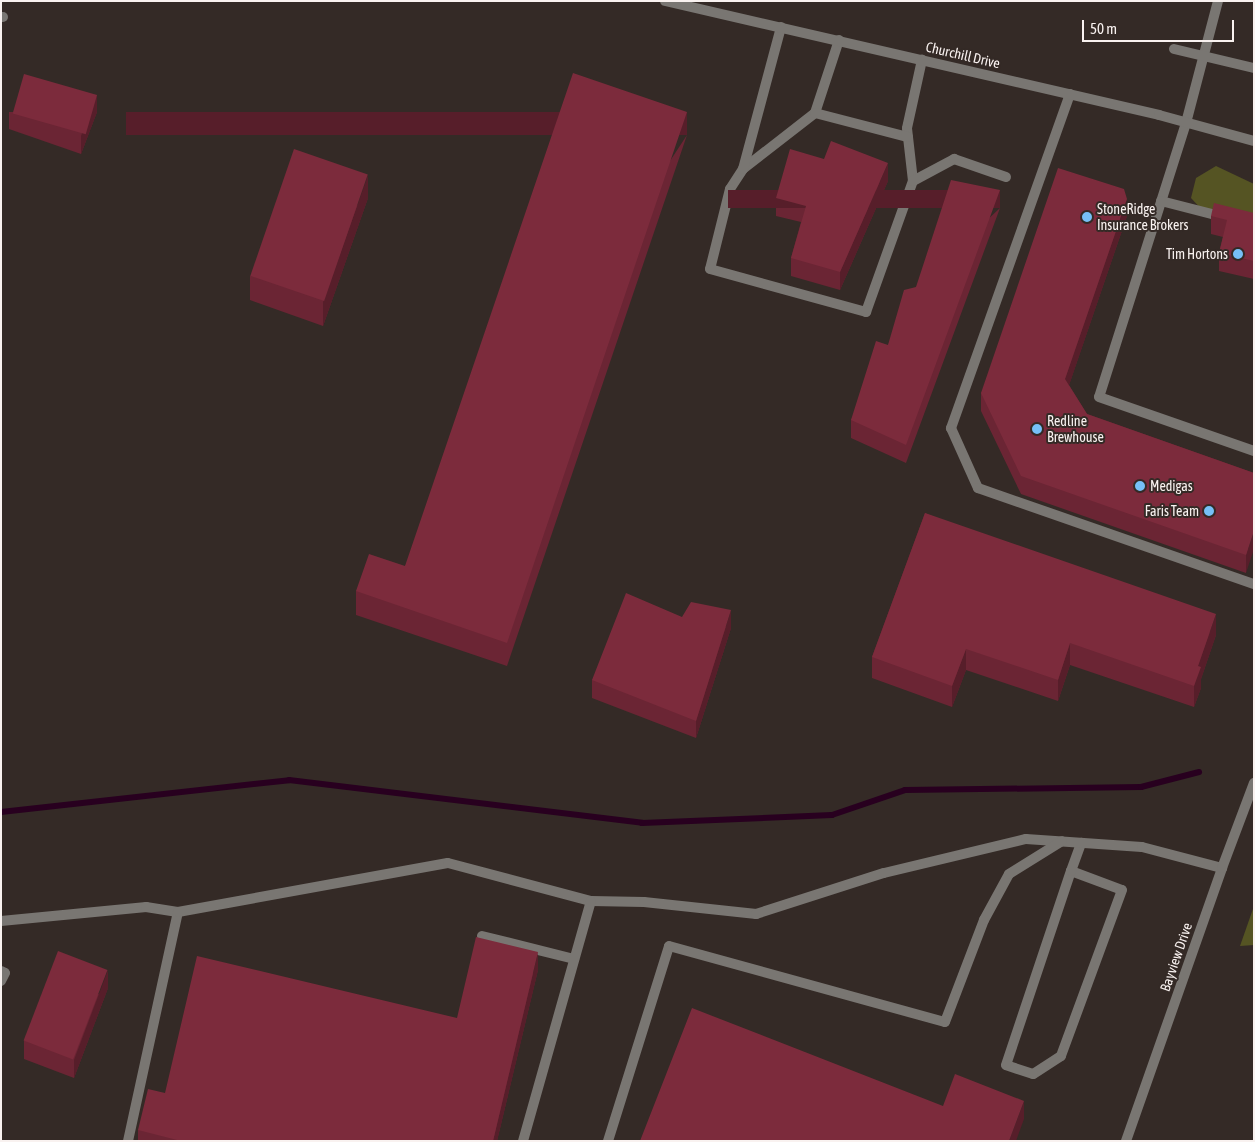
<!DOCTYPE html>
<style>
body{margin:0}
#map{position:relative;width:1255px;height:1142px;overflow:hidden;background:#342a26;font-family:"Asap Condensed",sans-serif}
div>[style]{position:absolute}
.green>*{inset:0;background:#555423}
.stream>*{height:6px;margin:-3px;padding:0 3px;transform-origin:3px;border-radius:3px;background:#28001f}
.service>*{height:10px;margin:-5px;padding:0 5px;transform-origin:5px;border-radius:5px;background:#797672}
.minor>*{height:10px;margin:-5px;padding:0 5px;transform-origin:5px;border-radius:5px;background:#797672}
.tertiary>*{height:10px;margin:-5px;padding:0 5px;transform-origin:5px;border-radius:5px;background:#797672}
.wall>*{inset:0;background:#6b2534}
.shaded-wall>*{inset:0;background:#571e2a;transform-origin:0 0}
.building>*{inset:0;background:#7c2b3c;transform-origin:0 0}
.dots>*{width:14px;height:14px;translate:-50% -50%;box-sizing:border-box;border:2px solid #342a26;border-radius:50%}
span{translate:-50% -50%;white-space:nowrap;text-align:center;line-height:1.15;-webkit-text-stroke:4px #342a26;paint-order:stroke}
.street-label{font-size:14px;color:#f9f2f0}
.poi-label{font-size:14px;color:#f9f2f0}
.left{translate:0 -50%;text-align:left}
.right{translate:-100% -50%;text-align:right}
.frame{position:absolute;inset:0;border:2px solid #f9f2f0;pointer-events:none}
.scale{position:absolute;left:1082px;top:20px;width:152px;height:22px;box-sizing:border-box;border:2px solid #f9f2f0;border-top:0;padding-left:6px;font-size:15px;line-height:18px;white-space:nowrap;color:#f9f2f0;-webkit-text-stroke:4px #342a26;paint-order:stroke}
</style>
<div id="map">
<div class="green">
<div style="clip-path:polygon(1216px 166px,1254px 184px,1254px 221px,1204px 212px,1191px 198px,1196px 178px)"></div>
<div style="clip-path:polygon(1254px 906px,1254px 945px,1240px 946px)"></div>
</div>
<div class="stream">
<div style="left:1px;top:812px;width:290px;rotate:-6.3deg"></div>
<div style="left:289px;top:780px;width:356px;rotate:6.9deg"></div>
<div style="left:642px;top:823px;width:190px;rotate:-2.4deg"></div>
<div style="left:832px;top:815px;width:77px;rotate:-18.9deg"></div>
<div style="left:905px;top:790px;width:236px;rotate:-0.7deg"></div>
<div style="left:1141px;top:787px;width:60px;rotate:-14.5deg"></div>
</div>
<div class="service">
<div style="left:1218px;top:1px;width:126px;rotate:104.7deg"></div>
<div style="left:1186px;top:123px;width:287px;rotate:107.6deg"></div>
<div style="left:1099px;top:397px;width:164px;rotate:19.2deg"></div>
<div style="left:1px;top:17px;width:2px"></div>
<div style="left:839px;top:40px;width:77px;rotate:108.2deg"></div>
<div style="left:815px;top:113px;width:91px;rotate:142.1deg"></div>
<div style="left:743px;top:169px;width:24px;rotate:123deg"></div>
<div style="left:730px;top:189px;width:82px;rotate:104deg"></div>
<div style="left:710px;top:269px;width:162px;rotate:15.4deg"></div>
<div style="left:866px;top:312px;width:139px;rotate:-70.3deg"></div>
<div style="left:913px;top:181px;width:53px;rotate:-96.5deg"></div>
<div style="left:907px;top:128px;width:70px;rotate:-77.6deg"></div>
<div style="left:1174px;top:49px;width:82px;rotate:13.4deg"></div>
<div style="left:1070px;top:94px;width:355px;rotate:109.6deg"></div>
<div style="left:951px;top:428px;width:66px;rotate:65.8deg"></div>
<div style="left:978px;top:488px;width:292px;rotate:19.2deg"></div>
<div style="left:815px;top:113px;width:96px;rotate:14.5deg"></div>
<div style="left:743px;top:169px;width:147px;rotate:-75deg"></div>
<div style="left:913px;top:181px;width:47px;rotate:-28.2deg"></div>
<div style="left:954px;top:159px;width:55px;rotate:19.1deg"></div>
<div style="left:1161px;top:201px;width:65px;rotate:14.3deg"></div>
<div style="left:1071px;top:871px;width:54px;rotate:20.4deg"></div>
<div style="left:1122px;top:890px;width:177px;rotate:110.2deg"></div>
<div style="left:1061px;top:1056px;width:33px;rotate:147deg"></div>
<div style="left:1033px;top:1074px;width:28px;rotate:-162deg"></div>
<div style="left:1006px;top:1065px;width:205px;rotate:-71.5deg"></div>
<div style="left:1071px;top:871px;width:30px;rotate:-70deg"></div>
<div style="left:1px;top:921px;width:146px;rotate:-5.5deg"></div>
<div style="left:146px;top:907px;width:32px;rotate:9deg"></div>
<div style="left:482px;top:936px;width:95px;rotate:14deg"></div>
<div style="left:1px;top:971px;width:4px;rotate:27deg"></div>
<div style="left:5px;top:973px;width:9px;rotate:117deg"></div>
<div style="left:128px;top:1141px;width:234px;rotate:-77.7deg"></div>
<div style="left:178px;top:912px;width:274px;rotate:-10.3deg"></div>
<div style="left:448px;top:863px;width:148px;rotate:14.9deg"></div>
<div style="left:591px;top:901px;width:53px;rotate:1.1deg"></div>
<div style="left:644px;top:902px;width:113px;rotate:6.1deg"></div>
<div style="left:756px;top:914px;width:134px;rotate:-17.8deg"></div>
<div style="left:884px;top:873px;width:146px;rotate:-13.5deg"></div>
<div style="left:1026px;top:839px;width:116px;rotate:3.9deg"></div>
<div style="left:1142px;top:847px;width:83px;rotate:14.7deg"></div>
<div style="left:523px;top:1141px;width:249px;rotate:-74.2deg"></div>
<div style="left:608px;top:1141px;width:204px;rotate:-72.6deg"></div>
<div style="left:669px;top:946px;width:286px;rotate:15.4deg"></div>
<div style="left:945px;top:1022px;width:109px;rotate:-69.1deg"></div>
<div style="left:984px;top:920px;width:52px;rotate:-61.5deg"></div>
<div style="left:1009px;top:874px;width:62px;rotate:-31.9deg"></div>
</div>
<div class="minor">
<div style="left:665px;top:1px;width:507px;rotate:12.99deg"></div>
<div style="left:1159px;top:115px;width:98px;rotate:15.3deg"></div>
</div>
<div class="tertiary">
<div style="left:1126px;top:1141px;width:289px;rotate:-70.6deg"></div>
<div style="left:1222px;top:868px;width:91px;rotate:-69.4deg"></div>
</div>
<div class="wall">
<div style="clip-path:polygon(9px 112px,97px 112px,81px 154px,9px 129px)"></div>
<div style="clip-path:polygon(687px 135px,507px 666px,356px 615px,356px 591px,405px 566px)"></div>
<div style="clip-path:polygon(888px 181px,840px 290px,791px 276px,791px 258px,801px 222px,776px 216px,776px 198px)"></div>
<div style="clip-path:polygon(368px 198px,323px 326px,250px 300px,250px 276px)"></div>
<div style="clip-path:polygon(1000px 208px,906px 463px,851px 438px,851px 420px,888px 345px,916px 287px)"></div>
<div style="clip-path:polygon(1252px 213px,1254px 213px,1254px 279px,1219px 271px,1219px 253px,1223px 237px,1211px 234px,1211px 216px)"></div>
<div style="clip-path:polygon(1127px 216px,1069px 385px,1087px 414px,1254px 473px,1246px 573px,1021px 494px,981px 411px,981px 393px)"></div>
<div style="clip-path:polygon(925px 513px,1216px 635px,1201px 679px,1201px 688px,1194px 707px,1070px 665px,1058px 701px,966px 670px,952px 707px,872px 678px,872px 657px)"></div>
<div style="clip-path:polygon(682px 617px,731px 628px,696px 738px,592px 698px,592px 680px)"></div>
<div style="clip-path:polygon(538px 970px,497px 1141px,138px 1141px,138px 1130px,165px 1093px,457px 1018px)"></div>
<div style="clip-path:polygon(108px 988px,74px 1078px,24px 1059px,24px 1041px)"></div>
</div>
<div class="shaded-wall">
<div style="clip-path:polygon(97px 95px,97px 112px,81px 154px,81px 136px)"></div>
<div style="left:687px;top:112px;width:23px;height:561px;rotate:90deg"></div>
<div style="clip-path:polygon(888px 163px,888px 181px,840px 290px,840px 272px)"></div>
<div style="clip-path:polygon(368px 175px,368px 198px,323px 326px,323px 302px)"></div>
<div style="left:1000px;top:190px;width:18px;height:272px;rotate:90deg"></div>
<div style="clip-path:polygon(1127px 199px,1127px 216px,1065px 397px,1065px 379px)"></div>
<div style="clip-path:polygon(1254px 531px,1254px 549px,1246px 573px,1246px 555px)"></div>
<div style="clip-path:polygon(731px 610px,731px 628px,696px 738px,696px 721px)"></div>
<div style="clip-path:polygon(1216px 614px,1216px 635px,1201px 679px,1201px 688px,1194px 707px,1194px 686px,1198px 666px)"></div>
<div style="clip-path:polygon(1070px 643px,1070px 665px,1058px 701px,1058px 680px)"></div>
<div style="clip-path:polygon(966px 649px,966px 670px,952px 707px,952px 686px)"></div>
<div style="clip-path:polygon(538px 952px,538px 970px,497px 1141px,493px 1141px)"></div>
<div style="clip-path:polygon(108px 970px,108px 988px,74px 1078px,74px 1060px)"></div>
<div style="clip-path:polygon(1024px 1101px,1024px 1119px,1016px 1141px,1009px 1141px)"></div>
</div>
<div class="building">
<div style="clip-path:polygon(573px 73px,687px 112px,507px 643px,356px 591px,369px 554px,405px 566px)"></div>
<div style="left:24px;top:74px;width:76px;height:41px;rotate:16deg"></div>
<div style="clip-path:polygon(831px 141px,888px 163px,840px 272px,791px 258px,806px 206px,776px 198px,790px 149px,824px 159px)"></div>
<div style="left:294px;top:149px;width:78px;height:134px;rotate:19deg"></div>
<div style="clip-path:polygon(1058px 168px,1124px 189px,1127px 199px,1065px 379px,1087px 414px,1254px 473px,1254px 531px,1246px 555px,1021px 476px,981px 393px)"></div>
<div style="clip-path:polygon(951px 180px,1000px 190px,906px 445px,851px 420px,876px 341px,888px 345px,904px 290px,916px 287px)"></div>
<div style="clip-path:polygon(1214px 203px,1254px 213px,1254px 261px,1219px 253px,1227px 220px,1211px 216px)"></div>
<div style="clip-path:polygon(925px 513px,1216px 614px,1198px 666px,1201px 667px,1194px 686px,1070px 643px,1058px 680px,966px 649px,952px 686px,872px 657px)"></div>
<div style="clip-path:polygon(626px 593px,682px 617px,691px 602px,731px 610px,696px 721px,592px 680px)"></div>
<div style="clip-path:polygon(476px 937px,538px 952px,493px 1141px,181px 1141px,138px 1130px,148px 1089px,165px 1093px,197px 956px,457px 1018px)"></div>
<div style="left:58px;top:951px;width:53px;height:96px;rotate:21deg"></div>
<div style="clip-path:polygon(692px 1008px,943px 1106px,955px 1074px,1024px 1101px,1009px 1141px,640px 1141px)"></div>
</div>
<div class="dots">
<div style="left:1087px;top:217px;background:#76c0f7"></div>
<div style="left:1238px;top:254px;background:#76c0f7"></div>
<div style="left:1037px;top:429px;background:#76c0f7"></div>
<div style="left:1140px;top:486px;background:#76c0f7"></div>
<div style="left:1209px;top:511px;background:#76c0f7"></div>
</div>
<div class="street-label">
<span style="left:963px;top:55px;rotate:13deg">Churchill Drive</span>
<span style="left:1176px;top:957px;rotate:-71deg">Bayview Drive</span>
</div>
<div class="poi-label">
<span class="left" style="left:1097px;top:217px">StoneRidge<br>Insurance Brokers</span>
<span class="right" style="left:1228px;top:254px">Tim Hortons</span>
<span class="left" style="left:1047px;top:429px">Redline<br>Brewhouse</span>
<span class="left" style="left:1150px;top:486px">Medigas</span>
<span class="right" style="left:1199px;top:511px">Faris Team</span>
</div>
<div class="frame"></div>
<div class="scale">50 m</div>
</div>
